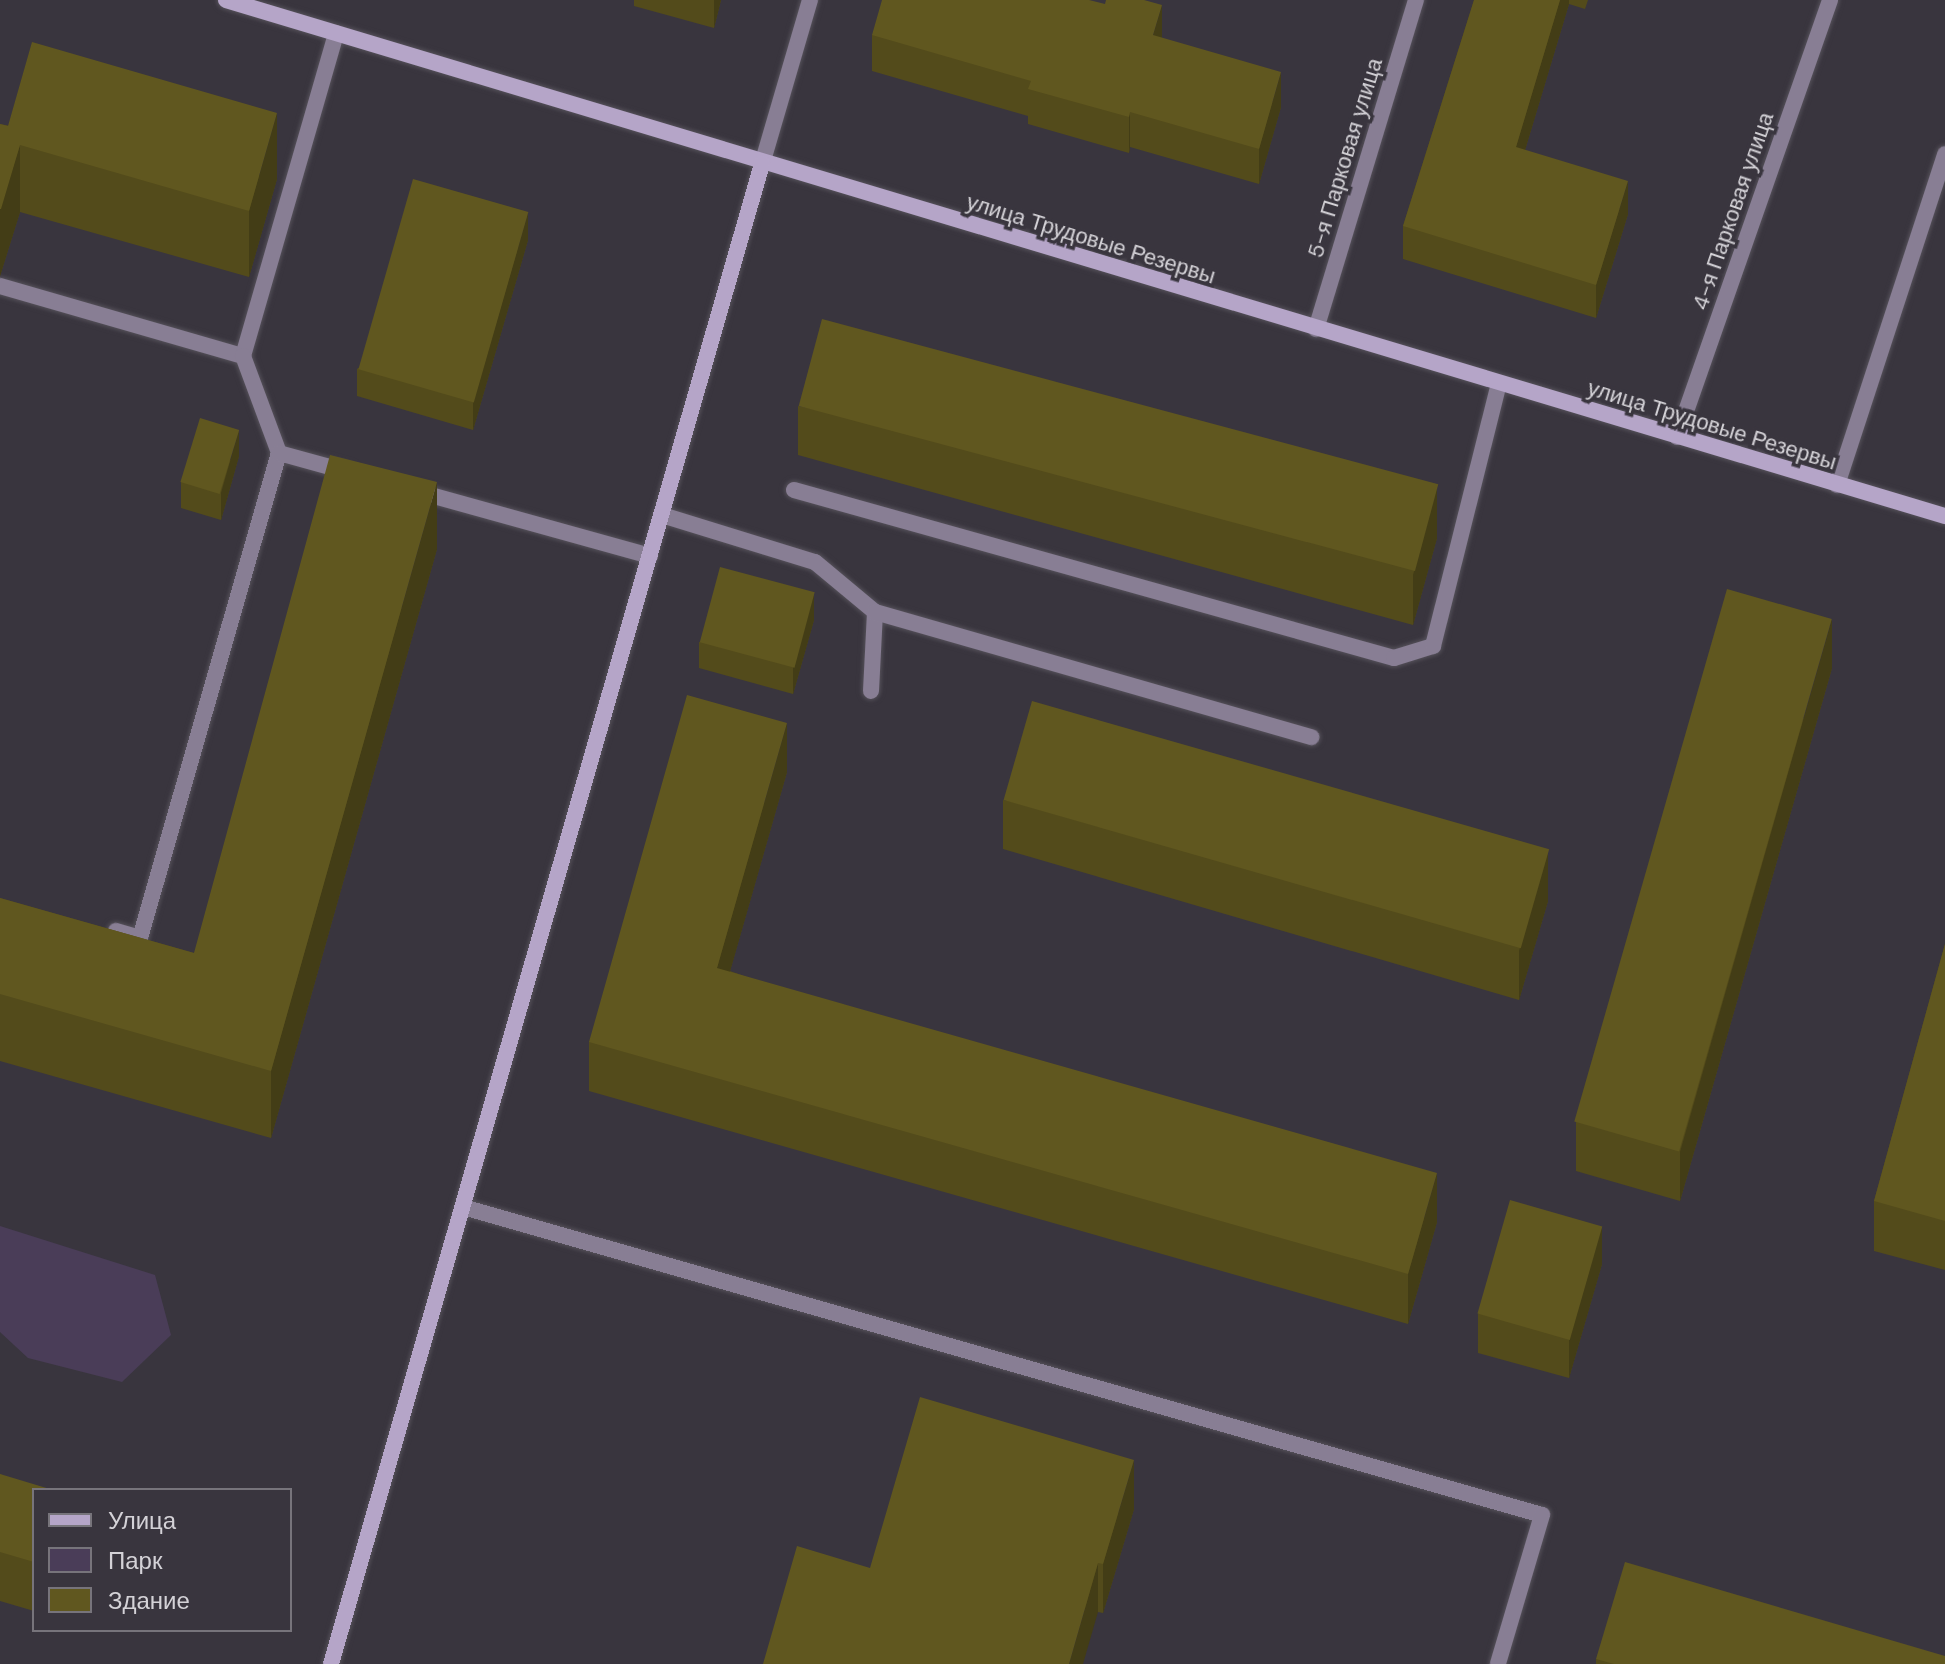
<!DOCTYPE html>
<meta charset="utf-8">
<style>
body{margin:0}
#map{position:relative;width:1945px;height:1664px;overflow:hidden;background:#39353e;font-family:"DM Sans",sans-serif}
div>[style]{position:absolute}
.green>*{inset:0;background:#4a3d58}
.roads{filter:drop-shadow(0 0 2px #55515a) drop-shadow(0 0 2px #55515a)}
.lane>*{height:16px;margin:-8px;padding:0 8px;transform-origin:8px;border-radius:8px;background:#887e94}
.street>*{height:16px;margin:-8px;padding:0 8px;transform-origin:8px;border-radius:8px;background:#887e94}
.secondary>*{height:16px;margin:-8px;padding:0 8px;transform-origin:8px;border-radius:8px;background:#b5a5c8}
.wall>*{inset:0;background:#534b1b}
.shaded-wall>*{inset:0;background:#433d16}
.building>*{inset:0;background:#60571f;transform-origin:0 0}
span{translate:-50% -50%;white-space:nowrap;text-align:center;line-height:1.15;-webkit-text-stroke:7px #39353e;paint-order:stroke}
.street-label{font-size:22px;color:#d4d2d7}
.legend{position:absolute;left:32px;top:1488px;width:260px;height:144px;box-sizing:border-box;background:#39353e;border:2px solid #77747b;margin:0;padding:10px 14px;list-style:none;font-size:24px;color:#d4d2d7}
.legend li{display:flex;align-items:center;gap:16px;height:40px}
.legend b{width:40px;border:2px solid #77747b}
</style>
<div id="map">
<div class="green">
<div style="clip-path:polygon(0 1226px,155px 1275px,171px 1335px,122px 1382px,28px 1358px,0 1332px)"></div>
</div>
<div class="roads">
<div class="lane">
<div style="left:0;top:286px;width:253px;rotate:16.1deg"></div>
<div style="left:243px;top:356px;width:336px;rotate:-73.9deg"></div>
<div style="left:243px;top:356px;width:103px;rotate:69.6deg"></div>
<div style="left:1837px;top:485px;width:348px;rotate:-71.9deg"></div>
<div style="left:794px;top:490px;width:623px;rotate:15.64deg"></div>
<div style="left:1394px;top:658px;width:41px;rotate:-17.1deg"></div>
<div style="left:1433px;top:646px;width:270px;rotate:-75.9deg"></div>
<div style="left:416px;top:491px;width:243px;rotate:15.5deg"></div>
<div style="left:662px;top:515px;width:160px;rotate:17.1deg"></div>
<div style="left:815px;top:562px;width:78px;rotate:39.8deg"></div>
<div style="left:875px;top:612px;width:79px;rotate:92.9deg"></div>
<div style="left:875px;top:612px;width:454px;rotate:16deg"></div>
<div style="left:116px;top:931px;width:25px;rotate:16deg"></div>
<div style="left:140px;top:938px;width:505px;rotate:-74.01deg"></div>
<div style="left:279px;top:453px;width:72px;rotate:15.4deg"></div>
<div style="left:463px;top:1207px;width:1122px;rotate:15.93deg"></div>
<div style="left:1542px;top:1515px;width:155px;rotate:106.5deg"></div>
</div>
<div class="street">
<div style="left:762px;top:164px;width:171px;rotate:-73.7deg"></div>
<div style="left:1316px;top:329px;width:344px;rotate:-73.1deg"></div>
<div style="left:1677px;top:437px;width:463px;rotate:-70.7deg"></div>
</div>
<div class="secondary">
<div style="left:226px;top:0;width:1795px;rotate:16.71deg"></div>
<div style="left:331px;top:1664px;width:1561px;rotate:-73.97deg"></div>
</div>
</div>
<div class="wall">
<div style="clip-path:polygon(634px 0,721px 0,714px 28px,634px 6px)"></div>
<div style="clip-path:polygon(1474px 0,1588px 0,1585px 9px,1569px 4px,1525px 150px,1628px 214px,1596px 318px,1403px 259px,1403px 226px)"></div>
<div style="clip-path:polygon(872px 35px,1162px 38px,1281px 107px,1259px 184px,1130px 147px,1129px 153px,1028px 124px,1028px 116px,872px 71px)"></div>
<div style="clip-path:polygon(0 124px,277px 179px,249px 277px,20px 212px,0 276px)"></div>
<div style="clip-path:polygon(528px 240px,473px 430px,357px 396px,357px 369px)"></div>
<div style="clip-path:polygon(798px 406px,1437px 538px,1413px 625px,798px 455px)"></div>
<div style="clip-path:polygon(239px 456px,221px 520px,181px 508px,181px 482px)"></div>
<div style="clip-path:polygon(437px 549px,271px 1138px,0 1061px,0 898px,194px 953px)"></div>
<div style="clip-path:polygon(814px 620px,793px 694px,699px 668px,699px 642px)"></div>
<div style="clip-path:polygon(1832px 668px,1680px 1201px,1576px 1171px,1576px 1122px)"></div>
<div style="clip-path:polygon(787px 772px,730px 971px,1437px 1222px,1408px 1324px,589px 1091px,589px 1042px)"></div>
<div style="clip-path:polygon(1003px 800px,1548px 901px,1519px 1000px,1003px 849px)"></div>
<div style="clip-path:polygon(1945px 944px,1945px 1270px,1874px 1251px,1874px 1201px)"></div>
<div style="clip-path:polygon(1602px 1264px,1569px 1378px,1478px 1353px,1478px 1314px)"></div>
<div style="clip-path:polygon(0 1474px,34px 1490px,34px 1611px,0 1601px)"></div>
<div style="clip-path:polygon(1134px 1509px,1103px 1613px,870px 1568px)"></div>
<div style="clip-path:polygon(1596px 1659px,1945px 1664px,1596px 1664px)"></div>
</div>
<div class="shaded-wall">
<div style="clip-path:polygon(714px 0,721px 0,714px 28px)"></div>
<div style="clip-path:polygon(1560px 0,1569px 0,1569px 4px,1516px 180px,1516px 147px)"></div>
<div style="clip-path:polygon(1162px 5px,1162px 40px,1153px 35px)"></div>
<div style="clip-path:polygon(1281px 72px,1281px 107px,1259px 184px,1259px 149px)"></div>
<div style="clip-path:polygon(1130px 112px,1130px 147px,1129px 153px,1129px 117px)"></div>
<div style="clip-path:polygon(277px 113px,277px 179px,249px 277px,249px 211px)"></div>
<div style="clip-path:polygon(20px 145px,20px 212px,0 276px,0 209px)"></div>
<div style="clip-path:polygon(1628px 181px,1628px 214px,1596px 318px,1596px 285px)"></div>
<div style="clip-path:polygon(528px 213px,528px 240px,473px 430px,473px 403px)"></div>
<div style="clip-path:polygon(239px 430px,239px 456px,221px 520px,221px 493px)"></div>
<div style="clip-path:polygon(437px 482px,437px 549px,271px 1138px,271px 1071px)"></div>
<div style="clip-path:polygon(1437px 488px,1437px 538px,1413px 625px,1413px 575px)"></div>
<div style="clip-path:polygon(814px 593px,814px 620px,793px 694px,793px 668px)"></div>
<div style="clip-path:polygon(1832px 619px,1832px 668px,1680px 1201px,1680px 1152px)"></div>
<div style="clip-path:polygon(787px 723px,787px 772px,717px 1017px,717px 968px)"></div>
<div style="clip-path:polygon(1548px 852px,1548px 901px,1519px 1000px,1519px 951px)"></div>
<div style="clip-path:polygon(1437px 1173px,1437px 1222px,1408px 1324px,1408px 1274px)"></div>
<div style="clip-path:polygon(1602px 1226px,1602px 1264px,1569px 1378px,1569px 1340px)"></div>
<div style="clip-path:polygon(1134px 1460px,1134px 1509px,1103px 1613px,1103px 1564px)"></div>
<div style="clip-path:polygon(1098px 1563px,1098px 1612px,1083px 1664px,1069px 1664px)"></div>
</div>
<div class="building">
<div style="clip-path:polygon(882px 0,1089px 0,1105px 4px,1106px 0,1144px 0,1162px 5px,1153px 35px,1281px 72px,1259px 149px,1130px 112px,1129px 117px,1028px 89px,1031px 81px,872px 35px)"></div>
<div style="clip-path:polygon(1474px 0,1560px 0,1516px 147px,1628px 181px,1596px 285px,1403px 226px)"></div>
<div style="clip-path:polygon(32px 42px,277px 113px,249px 211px,20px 145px,1px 209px,0 209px,0 124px,8px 126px)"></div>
<div style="left:413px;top:179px;width:120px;height:198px;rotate:16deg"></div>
<div style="left:822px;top:319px;width:638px;height:90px;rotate:15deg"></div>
<div style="left:200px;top:418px;width:41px;height:67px;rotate:17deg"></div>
<div style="clip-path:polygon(330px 455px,437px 482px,271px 1071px,0 994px,0 898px,194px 953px)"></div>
<div style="left:720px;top:567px;width:98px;height:78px;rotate:15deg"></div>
<div style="left:1727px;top:589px;width:109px;height:554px;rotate:16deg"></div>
<div style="clip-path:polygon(687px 695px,787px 723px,717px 968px,1437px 1173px,1408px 1274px,589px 1042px)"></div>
<div style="left:1032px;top:701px;width:538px;height:103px;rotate:16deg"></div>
<div style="clip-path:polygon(1945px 944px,1945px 1221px,1874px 1201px)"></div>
<div style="left:1510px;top:1200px;width:96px;height:118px;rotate:16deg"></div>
<div style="clip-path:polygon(920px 1397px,1134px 1460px,1103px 1564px,1098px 1563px,1069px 1664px,763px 1664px,797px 1546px,870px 1568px)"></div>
<div style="clip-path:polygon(0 1474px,53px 1490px,34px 1490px,34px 1562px,0 1552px)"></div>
<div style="clip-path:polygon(1625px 1562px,1945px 1656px,1945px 1664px,1614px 1664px,1596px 1659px)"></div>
</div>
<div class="street-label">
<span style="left:1345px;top:158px;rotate:-73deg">5-я Парковая улица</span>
<span style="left:1733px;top:211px;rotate:-71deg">4-я Парковая улица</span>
<span style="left:1091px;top:239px;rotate:17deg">улица Трудовые Резервы</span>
<span style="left:1712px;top:425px;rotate:17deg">улица Трудовые Резервы</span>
</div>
<ul class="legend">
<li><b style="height:10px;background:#b5a5c8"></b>Улица</li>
<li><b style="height:22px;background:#4a3d58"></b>Парк</li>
<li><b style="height:22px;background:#60571f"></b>Здание</li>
</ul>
</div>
